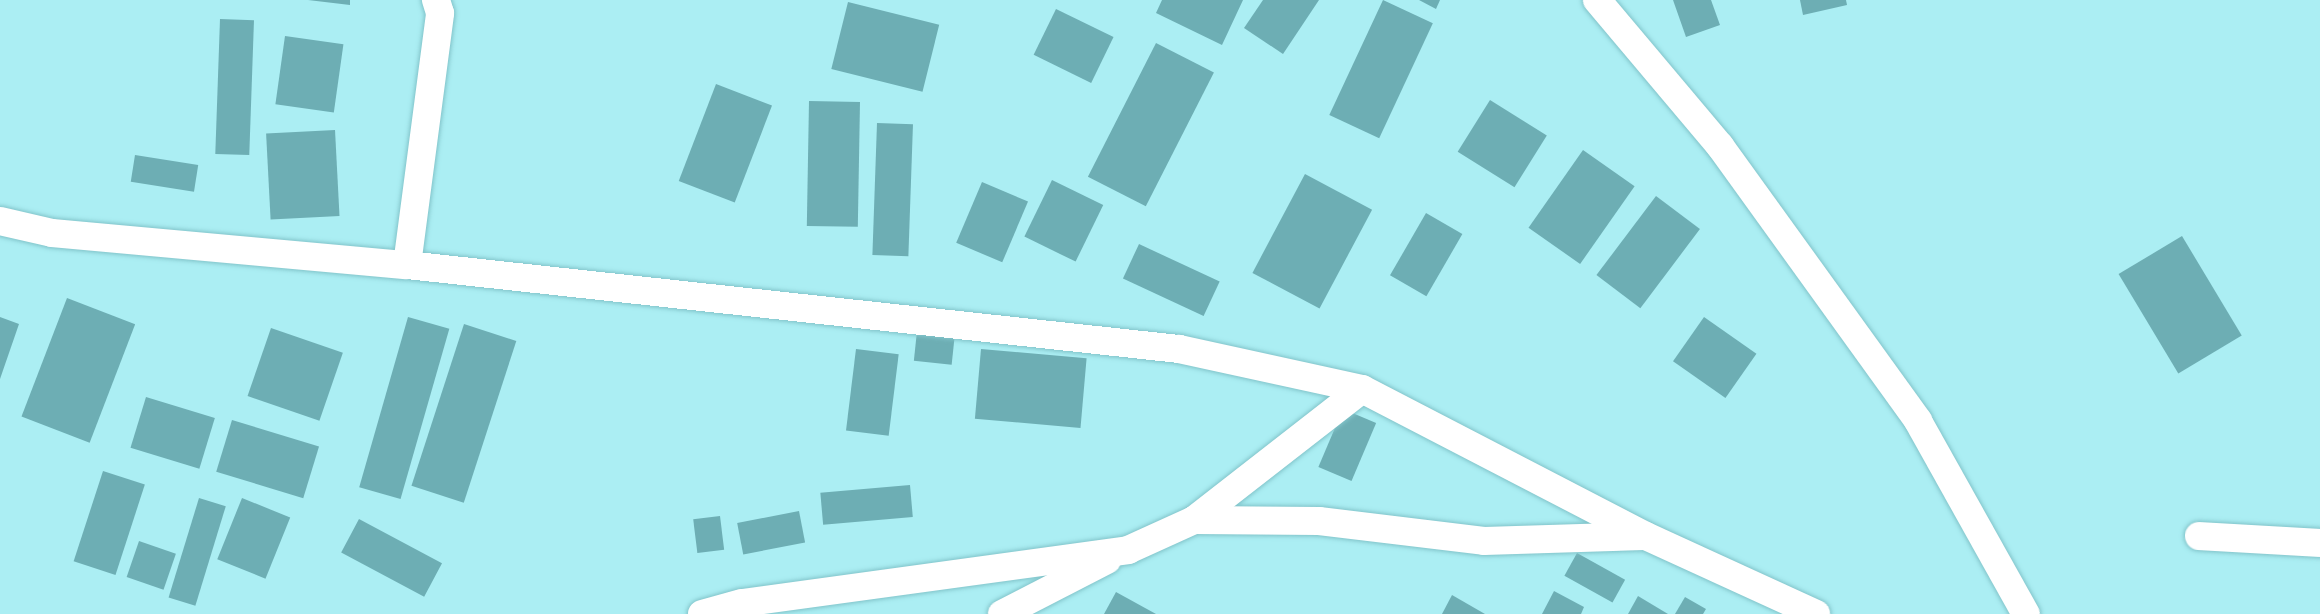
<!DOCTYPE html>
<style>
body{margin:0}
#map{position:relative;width:2320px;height:614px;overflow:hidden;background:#abeef3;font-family:"Asap Condensed",sans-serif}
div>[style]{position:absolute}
.building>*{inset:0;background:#6daeb4;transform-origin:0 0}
.roads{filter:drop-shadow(0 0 2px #82c4ca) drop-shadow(0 0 2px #82c4ca)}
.minor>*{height:28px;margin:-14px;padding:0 14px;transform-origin:14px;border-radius:14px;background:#fff}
span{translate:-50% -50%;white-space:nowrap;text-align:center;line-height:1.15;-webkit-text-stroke:4.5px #c4f9fd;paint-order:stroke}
</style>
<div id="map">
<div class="building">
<div style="clip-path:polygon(308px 0,350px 0,350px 5px)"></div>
<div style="clip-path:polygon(1162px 0,1243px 0,1222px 45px,1156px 13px)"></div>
<div style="clip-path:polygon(1263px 0,1319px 0,1283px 54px,1244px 28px)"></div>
<div style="left:1383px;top:0;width:55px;height:127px;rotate:25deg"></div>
<div style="clip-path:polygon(1419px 0,1440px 0,1436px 9px)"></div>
<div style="clip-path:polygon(1673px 0,1711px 0,1720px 25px,1686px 37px)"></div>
<div style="clip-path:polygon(1800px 0,1846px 0,1847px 5px,1803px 15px)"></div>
<div style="left:848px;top:2px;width:94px;height:69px;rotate:14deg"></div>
<div style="left:1056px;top:9px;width:64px;height:51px;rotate:26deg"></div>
<div style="left:220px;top:19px;width:34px;height:135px;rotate:2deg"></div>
<div style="left:285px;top:36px;width:59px;height:69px;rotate:8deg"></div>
<div style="left:1156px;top:43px;width:65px;height:150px;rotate:27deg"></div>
<div style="left:716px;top:84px;width:60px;height:104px;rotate:21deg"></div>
<div style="left:1490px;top:100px;width:67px;height:61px;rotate:32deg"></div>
<div style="left:809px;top:101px;width:51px;height:125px;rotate:1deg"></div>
<div style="left:877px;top:123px;width:36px;height:132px;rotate:2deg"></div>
<div style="left:335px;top:130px;width:86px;height:69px;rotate:87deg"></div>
<div style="left:1583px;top:150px;width:63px;height:95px;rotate:35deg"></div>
<div style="left:135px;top:155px;width:64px;height:27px;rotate:9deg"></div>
<div style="left:1305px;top:174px;width:76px;height:112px;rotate:28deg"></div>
<div style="left:1052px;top:180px;width:57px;height:63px;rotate:26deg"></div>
<div style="left:982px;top:182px;width:50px;height:66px;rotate:23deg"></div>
<div style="left:1656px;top:196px;width:55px;height:99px;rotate:37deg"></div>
<div style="left:1426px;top:213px;width:42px;height:72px;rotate:30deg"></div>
<div style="left:2182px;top:236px;width:116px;height:74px;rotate:59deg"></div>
<div style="left:1139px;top:244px;width:89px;height:38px;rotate:25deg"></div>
<div style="left:67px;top:298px;width:73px;height:127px;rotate:21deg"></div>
<div style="clip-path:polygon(0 317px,19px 324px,0 379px)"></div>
<div style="left:408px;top:317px;width:43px;height:177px;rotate:16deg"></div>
<div style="left:1704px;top:317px;width:64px;height:54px;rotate:35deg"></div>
<div style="left:464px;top:324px;width:55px;height:170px;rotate:18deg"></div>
<div style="left:271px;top:328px;width:76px;height:72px;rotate:19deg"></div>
<div style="left:917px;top:331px;width:38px;height:30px;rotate:6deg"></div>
<div style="left:856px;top:349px;width:43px;height:82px;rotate:7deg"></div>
<div style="left:981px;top:349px;width:106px;height:70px;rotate:5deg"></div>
<div style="left:146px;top:397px;width:72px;height:53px;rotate:17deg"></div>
<div style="left:1343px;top:409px;width:36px;height:63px;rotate:23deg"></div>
<div style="left:232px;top:420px;width:91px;height:54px;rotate:17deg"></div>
<div style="left:103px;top:471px;width:44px;height:95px;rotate:18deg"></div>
<div style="left:910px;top:485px;width:32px;height:90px;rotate:85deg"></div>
<div style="left:199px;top:498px;width:28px;height:104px;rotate:17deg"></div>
<div style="left:242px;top:498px;width:52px;height:66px;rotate:22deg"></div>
<div style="left:799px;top:511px;width:32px;height:63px;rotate:79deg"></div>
<div style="left:720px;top:516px;width:34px;height:27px;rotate:83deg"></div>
<div style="left:359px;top:519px;width:94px;height:38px;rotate:28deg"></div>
<div style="left:139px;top:541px;width:39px;height:38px;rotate:19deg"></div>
<div style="left:1577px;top:553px;width:55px;height:26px;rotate:29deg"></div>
<div style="clip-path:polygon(1554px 591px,1584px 607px,1581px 614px,1542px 614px)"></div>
<div style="clip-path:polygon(1116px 592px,1156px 614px,1104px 614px)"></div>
<div style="clip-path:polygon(1452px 595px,1485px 614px,1442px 614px)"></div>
<div style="clip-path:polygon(1638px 596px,1668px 614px,1628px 614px)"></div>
<div style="clip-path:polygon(1685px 597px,1706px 609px,1703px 614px,1675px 614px)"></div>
</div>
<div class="roads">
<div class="minor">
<div style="left:1597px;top:0;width:191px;rotate:49.9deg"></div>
<div style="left:1720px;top:146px;width:339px;rotate:54.2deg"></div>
<div style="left:1918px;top:421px;width:221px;rotate:60.8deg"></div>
<div style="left:0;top:221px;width:53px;rotate:13deg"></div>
<div style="left:52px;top:233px;width:356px;rotate:5.2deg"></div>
<div style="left:407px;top:265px;width:777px;rotate:6.21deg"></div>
<div style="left:1179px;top:349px;width:187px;rotate:12.3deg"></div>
<div style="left:1362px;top:389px;width:320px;rotate:27.4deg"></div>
<div style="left:1646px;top:536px;width:187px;rotate:24.6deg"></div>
<div style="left:407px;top:265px;width:254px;rotate:-82.5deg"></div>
<div style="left:440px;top:13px;width:14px;rotate:-107deg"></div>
<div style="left:1194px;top:520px;width:213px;rotate:-37.9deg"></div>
<div style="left:2199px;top:536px;width:121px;rotate:3.3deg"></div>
<div style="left:702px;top:614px;width:41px;rotate:-15.4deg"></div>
<div style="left:742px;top:603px;width:390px;rotate:-7.8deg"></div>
<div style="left:1128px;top:550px;width:72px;rotate:-24.4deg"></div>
<div style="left:1194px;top:520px;width:125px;rotate:0.5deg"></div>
<div style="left:1319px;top:521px;width:166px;rotate:6.9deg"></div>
<div style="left:1484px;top:541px;width:160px;rotate:-1.8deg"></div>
<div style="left:1002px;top:614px;width:118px;rotate:-27.2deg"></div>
</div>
</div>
</div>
